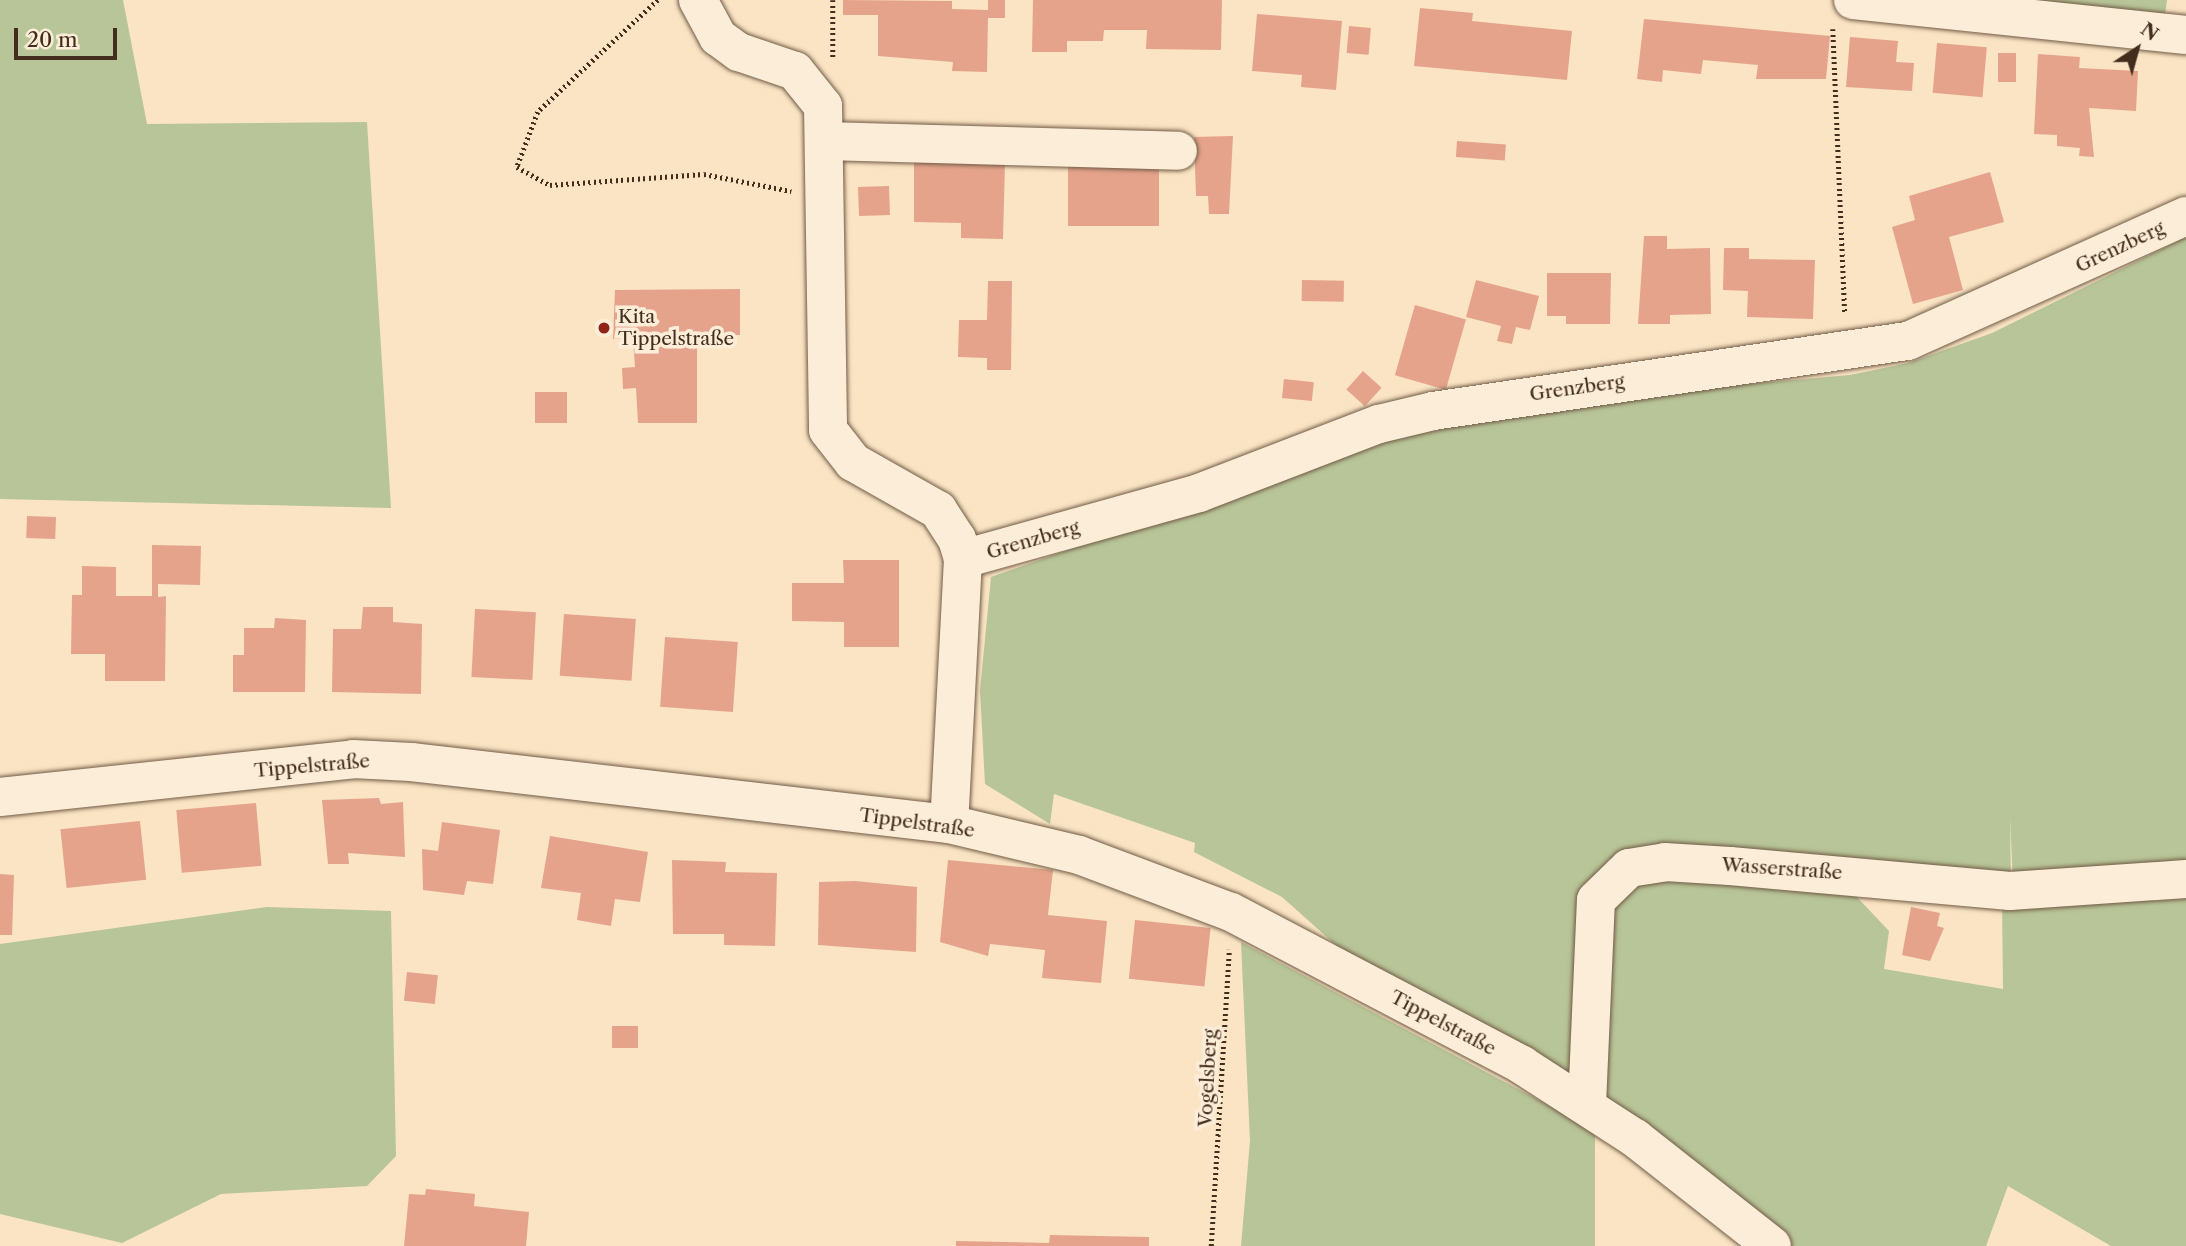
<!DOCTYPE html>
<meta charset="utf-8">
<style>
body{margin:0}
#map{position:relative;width:2186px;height:1246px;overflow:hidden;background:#fae4c3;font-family:"Libre Caslon Text",serif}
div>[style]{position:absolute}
.green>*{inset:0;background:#b8c598}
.building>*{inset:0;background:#e5a38b;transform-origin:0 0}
.path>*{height:4.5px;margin-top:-2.25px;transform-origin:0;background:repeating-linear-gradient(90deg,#432d1d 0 2px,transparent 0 5.5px)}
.roads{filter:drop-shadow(0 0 2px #715b46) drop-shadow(0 0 2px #715b46)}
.minor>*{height:38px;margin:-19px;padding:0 19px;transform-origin:19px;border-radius:19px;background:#fcedd8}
.dots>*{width:19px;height:19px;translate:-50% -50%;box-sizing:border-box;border:4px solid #fcedd8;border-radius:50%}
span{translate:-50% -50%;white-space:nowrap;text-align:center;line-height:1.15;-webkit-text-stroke:7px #fcedd8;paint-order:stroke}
.street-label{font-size:19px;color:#432d1d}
.poi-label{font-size:19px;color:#432d1d}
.left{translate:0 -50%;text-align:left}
.north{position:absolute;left:2102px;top:14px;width:70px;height:70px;-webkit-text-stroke:5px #fcedd8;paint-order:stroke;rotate:36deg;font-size:19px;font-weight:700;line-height:28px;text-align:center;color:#432d1d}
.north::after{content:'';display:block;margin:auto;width:24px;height:32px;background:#432d1d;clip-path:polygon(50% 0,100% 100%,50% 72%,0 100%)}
.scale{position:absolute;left:14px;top:28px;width:103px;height:32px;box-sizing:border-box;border:4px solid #432d1d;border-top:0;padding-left:9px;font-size:21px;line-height:24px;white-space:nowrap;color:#432d1d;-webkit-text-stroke:5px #fcedd8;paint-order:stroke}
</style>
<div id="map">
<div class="green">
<div style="clip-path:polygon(0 0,123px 0,147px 124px,367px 122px,391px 508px,0 499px)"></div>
<div style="clip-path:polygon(1956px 0,2167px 0,2164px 23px)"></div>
<div style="clip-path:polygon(2186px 237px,2186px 874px,2013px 883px,2010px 817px,2011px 884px,1639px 852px,1609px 859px,1596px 878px,1581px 1085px,1348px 956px,1282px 897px,1194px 852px,1195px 843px,1054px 794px,1050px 824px,985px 784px,980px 691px,991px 577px,1395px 436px,1623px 395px,1850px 375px,1908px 363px,1992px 333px)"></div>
<div style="clip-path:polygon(1642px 875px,1856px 896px,1889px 931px,1884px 969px,2003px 989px,2002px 901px,2186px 887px,2186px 1246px,2111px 1246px,2008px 1186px,1986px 1246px,1790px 1246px,1605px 1099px,1607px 892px)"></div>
<div style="clip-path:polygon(267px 907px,391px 911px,396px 1156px,367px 1186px,221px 1194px,122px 1243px,0 1214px,0 944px)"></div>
<div style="clip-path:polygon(1241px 942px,1595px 1130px,1595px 1246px,1241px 1246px,1250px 1141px)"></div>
</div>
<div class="building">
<div style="clip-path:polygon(843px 0,952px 1px,952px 9px,988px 10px,988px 0,1005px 0,1005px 18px,988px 18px,987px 72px,952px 71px,953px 62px,878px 56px,878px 15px,843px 15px)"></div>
<div style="clip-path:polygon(1033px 0,1222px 0,1221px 50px,1146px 49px,1147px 30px,1104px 30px,1103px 41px,1067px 41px,1067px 52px,1032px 52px)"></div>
<div style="clip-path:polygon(1420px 8px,1473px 13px,1472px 21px,1572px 31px,1567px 80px,1414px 66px)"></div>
<div style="clip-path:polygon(1257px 14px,1342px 21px,1336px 90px,1301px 87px,1302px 75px,1252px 71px)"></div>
<div style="clip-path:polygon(1644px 19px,1830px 36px,1826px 79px,1756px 79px,1758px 65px,1703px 60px,1701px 74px,1663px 70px,1662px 82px,1637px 79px)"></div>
<div style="left:1349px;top:26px;width:22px;height:27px;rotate:5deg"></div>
<div style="clip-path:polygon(1850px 37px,1898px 41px,1896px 62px,1914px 63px,1912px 91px,1846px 87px)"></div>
<div style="left:1937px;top:43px;width:50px;height:50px;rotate:5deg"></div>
<div style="left:1998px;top:53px;width:18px;height:29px"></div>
<div style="clip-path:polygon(2038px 54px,2080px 57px,2079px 68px,2138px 71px,2136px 111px,2089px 108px,2094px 157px,2079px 156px,2080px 148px,2057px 146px,2057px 135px,2034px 134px)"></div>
<div style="clip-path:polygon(1233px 136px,1229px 214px,1209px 214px,1208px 196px,1196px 196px,1194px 137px)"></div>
<div style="left:1457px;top:141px;width:49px;height:16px;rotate:4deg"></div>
<div style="clip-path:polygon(914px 161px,1005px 162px,1003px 239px,961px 238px,961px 223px,914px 222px)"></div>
<div style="left:1068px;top:161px;width:91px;height:65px"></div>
<div style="clip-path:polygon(1990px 172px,2004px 222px,1949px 237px,1963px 290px,1913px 304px,1892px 227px,1915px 220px,1909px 196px)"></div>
<div style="left:889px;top:186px;width:29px;height:31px;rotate:88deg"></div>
<div style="clip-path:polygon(1644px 236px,1667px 236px,1667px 249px,1710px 248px,1711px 314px,1670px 315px,1670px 324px,1638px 324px)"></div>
<div style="clip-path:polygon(1724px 248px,1749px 248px,1749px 259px,1815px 260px,1813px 319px,1747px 317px,1748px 291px,1723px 290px)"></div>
<div style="clip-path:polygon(1547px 273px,1611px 273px,1610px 324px,1566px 324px,1566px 316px,1547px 316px)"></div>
<div style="left:1302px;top:280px;width:42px;height:21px;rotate:1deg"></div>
<div style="clip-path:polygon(1476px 280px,1539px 296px,1530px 330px,1516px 327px,1512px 344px,1497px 341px,1501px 326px,1466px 317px)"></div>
<div style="clip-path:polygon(988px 281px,1012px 281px,1011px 370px,987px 370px,987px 358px,958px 357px,959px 320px,987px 320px)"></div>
<div style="clip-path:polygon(740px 289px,740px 335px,697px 335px,697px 423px,638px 423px,636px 388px,623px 389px,622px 368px,635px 367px,633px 338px,613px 339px,615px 290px)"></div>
<div style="left:1415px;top:305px;width:53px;height:73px;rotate:16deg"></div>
<div style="left:1363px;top:371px;width:25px;height:25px;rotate:42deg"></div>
<div style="left:1284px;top:379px;width:30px;height:19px;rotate:6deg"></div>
<div style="left:535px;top:392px;width:32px;height:31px"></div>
<div style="left:27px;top:516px;width:29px;height:22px;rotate:2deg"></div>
<div style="clip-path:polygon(152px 545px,201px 546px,200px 585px,158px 584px,158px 597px,166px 596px,165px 681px,105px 681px,105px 654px,71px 654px,72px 595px,82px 595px,82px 566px,116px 567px,116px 596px,152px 596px)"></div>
<div style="clip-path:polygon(843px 560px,899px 560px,899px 647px,844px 647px,844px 622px,792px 621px,792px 583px,844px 583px)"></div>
<div style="clip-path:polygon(363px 607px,393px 607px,393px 622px,422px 624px,421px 694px,332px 692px,333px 629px,361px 629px)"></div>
<div style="left:475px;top:609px;width:61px;height:68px;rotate:3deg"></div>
<div style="left:564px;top:614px;width:72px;height:62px;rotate:4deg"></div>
<div style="clip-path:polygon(275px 618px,306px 620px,305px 692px,233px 692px,233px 655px,244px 655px,244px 628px,274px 628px)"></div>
<div style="left:665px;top:637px;width:73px;height:70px;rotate:4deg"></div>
<div style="clip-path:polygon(379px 798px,381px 804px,403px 802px,405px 857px,348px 853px,349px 864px,328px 864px,322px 800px)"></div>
<div style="left:256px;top:803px;width:63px;height:80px;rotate:85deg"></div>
<div style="left:140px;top:821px;width:59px;height:80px;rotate:84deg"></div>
<div style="clip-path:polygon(442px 822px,500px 830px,493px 884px,467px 881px,464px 895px,423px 890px,422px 849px,438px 851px)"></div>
<div style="clip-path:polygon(550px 836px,648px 852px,640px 902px,615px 899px,611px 926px,577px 920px,581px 893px,541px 888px)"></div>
<div style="clip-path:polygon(672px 860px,726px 862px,725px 872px,777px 873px,775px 946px,724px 945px,724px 934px,673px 934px)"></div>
<div style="clip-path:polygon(948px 860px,1053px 870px,1048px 915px,1107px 921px,1101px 983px,1042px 978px,1045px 950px,990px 944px,988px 956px,940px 942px)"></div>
<div style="clip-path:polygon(0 874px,14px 875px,12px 935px,0 935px)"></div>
<div style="clip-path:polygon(855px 881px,917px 887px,916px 952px,818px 945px,819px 882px)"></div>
<div style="clip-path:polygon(1911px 907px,1940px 913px,1937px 926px,1944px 928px,1930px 961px,1902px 955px)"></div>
<div style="left:1135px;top:920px;width:76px;height:59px;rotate:6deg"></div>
<div style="left:407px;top:972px;width:31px;height:29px;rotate:6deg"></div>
<div style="left:612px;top:1026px;width:26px;height:22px"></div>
<div style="clip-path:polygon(426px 1189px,475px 1194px,474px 1206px,529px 1212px,526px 1246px,404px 1246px,409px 1194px,425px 1195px)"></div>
<div style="clip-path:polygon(1050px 1235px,1149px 1237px,1149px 1246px,956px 1246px,956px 1241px,1049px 1243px)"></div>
</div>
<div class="path">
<div style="left:658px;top:0;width:164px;rotate:137deg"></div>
<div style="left:538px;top:112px;width:59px;rotate:110.9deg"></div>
<div style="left:517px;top:167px;width:38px;rotate:29deg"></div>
<div style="left:550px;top:185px;width:154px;rotate:-4.1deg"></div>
<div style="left:704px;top:174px;width:89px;rotate:11.1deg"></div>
<div style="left:833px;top:0;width:59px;rotate:90deg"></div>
<div style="left:1833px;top:29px;width:285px;rotate:87.6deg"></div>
<div style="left:1211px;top:1246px;width:297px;rotate:-86.5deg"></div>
</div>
<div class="roads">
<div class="minor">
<div style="left:698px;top:0;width:42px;rotate:61.6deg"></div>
<div style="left:718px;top:37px;width:26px;rotate:36deg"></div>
<div style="left:739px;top:52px;width:59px;rotate:18.7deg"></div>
<div style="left:795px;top:71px;width:45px;rotate:51.3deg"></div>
<div style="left:823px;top:106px;width:324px;rotate:89.1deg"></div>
<div style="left:828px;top:430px;width:41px;rotate:52deg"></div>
<div style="left:853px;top:462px;width:98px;rotate:29.5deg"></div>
<div style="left:938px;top:510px;width:35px;rotate:57deg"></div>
<div style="left:957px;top:539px;width:21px;rotate:73deg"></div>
<div style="left:963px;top:559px;width:265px;rotate:93deg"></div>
<div style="left:1853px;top:0;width:335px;rotate:6deg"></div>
<div style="left:826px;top:141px;width:352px;rotate:1.6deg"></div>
<div style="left:963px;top:559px;width:245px;rotate:-15.6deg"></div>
<div style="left:1199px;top:493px;width:193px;rotate:-21deg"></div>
<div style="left:1379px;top:424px;width:56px;rotate:-13.5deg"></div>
<div style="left:1433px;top:411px;width:480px;rotate:-8.4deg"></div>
<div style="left:1908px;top:341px;width:305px;rotate:-24.2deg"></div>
<div style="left:0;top:797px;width:355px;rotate:-6.1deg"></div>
<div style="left:353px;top:759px;width:58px;rotate:3deg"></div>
<div style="left:411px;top:762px;width:542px;rotate:6.57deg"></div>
<div style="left:949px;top:824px;width:134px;rotate:13.4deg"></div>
<div style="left:1079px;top:855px;width:162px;rotate:20.6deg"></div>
<div style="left:1231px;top:912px;width:329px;rotate:27.7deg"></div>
<div style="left:1522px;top:1065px;width:135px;rotate:32.9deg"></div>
<div style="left:1635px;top:1138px;width:174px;rotate:38.2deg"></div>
<div style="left:1587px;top:1105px;width:205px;rotate:-87.5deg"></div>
<div style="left:1596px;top:900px;width:46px;rotate:-44.1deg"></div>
<div style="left:1629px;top:868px;width:36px;rotate:-9deg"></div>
<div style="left:1665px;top:862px;width:65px;rotate:3.5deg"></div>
<div style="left:1730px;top:866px;width:281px;rotate:5.1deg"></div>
<div style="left:2010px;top:891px;width:176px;rotate:-3.9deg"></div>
</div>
</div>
<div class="dots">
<div style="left:604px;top:328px;background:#8f2418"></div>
</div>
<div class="street-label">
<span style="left:2120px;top:247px;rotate:-25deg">Grenzberg</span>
<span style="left:1577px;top:388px;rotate:-8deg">Grenzberg</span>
<span style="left:1033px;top:540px;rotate:-16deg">Grenzberg</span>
<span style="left:312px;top:766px;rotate:-5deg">Tippelstraße</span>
<span style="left:917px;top:823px;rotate:8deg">Tippelstraße</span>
<span style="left:1782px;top:869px;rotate:4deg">Wasserstraße</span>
<span style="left:1443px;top:1023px;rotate:28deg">Tippelstraße</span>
<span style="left:1208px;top:1078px;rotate:-87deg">Vogelsberg</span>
</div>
<div class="poi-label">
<span class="left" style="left:618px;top:328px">Kita<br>Tippelstraße</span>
</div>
<div class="north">N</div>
<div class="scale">20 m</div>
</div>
